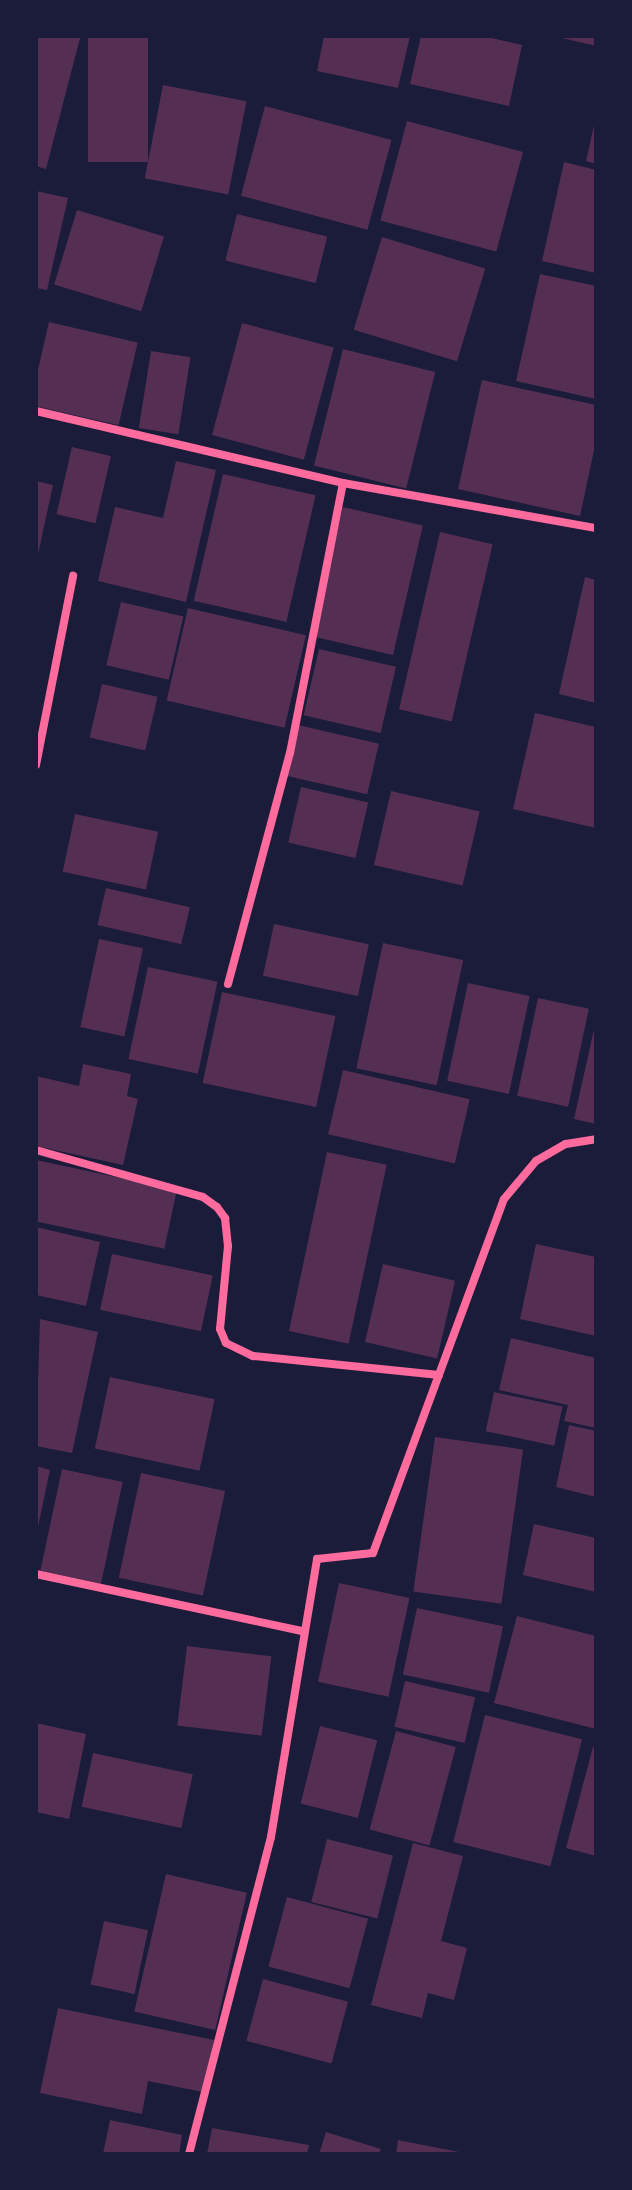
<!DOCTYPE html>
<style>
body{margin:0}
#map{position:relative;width:632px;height:2190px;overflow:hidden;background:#1b1b3a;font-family:"Asap Condensed",sans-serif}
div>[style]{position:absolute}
.building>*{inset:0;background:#542f53;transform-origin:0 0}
.minor>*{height:8px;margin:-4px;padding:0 4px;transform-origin:4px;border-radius:4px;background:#ff6b9d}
span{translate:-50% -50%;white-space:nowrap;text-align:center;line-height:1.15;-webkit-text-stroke:8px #1b1b3a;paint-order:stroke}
.frame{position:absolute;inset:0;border:38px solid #1b1b3a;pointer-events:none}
</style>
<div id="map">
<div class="building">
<div style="clip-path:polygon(36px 36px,80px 38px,46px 169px,36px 166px)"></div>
<div style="left:88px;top:36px;width:60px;height:126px"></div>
<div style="clip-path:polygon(324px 36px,410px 36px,398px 88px,317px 71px)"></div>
<div style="clip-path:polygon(421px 36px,483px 36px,522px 45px,509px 106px,410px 84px)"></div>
<div style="clip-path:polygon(559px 36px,596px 36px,596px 46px,558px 37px)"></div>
<div style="left:163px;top:85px;width:85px;height:95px;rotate:11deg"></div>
<div style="left:265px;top:106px;width:131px;height:93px;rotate:15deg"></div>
<div style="left:407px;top:121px;width:120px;height:103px;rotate:15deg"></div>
<div style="clip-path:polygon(595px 121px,596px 121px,596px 164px,586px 161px)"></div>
<div style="clip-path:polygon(564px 162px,596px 170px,596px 273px,542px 261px)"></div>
<div style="clip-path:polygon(36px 191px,68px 198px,47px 290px,36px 288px)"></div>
<div style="left:77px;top:210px;width:91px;height:78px;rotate:17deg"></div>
<div style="left:237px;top:214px;width:93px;height:48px;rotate:14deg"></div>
<div style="left:382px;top:237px;width:108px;height:97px;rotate:17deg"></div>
<div style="clip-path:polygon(540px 274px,596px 286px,596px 399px,516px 381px)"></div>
<div style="left:49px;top:322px;width:91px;height:85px;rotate:13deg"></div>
<div style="left:242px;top:323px;width:95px;height:116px;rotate:15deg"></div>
<div style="left:343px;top:349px;width:95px;height:120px;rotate:14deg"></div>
<div style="left:151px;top:351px;width:40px;height:78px;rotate:9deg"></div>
<div style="clip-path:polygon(482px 380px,596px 405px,596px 441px,580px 516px,458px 489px)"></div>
<div style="left:72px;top:447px;width:40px;height:69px;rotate:13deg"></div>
<div style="clip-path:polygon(176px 461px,216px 470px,186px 602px,98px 581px,115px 507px,163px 518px)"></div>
<div style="left:223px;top:474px;width:95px;height:130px;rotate:13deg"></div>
<div style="clip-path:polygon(36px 481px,53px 485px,37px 559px,36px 559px)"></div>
<div style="left:343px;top:507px;width:82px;height:133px;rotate:13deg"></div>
<div style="left:440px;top:532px;width:54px;height:182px;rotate:13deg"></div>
<div style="clip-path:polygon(585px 577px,596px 580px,596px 703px,559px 694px)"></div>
<div style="left:121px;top:602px;width:64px;height:65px;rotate:13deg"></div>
<div style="left:188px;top:608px;width:121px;height:95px;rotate:13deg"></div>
<div style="left:319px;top:649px;width:79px;height:68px;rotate:13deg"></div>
<div style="left:102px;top:684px;width:57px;height:55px;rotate:13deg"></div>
<div style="clip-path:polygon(535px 713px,596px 727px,596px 828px,513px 809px)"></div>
<div style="left:298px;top:725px;width:83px;height:52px;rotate:13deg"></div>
<div style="left:301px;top:787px;width:69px;height:57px;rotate:13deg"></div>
<div style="left:391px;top:791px;width:91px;height:76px;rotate:13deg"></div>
<div style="left:75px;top:814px;width:85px;height:59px;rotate:12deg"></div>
<div style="left:106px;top:888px;width:86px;height:38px;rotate:13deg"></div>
<div style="left:274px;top:924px;width:97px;height:53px;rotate:12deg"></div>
<div style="left:99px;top:939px;width:45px;height:90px;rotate:12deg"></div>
<div style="left:383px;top:943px;width:82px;height:128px;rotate:12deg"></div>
<div style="left:148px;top:967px;width:71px;height:94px;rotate:12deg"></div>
<div style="left:468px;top:983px;width:63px;height:100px;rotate:12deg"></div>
<div style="left:222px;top:992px;width:116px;height:93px;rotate:12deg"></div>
<div style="left:538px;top:998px;width:52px;height:100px;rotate:12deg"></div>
<div style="clip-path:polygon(595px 1025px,596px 1025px,596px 1124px,574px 1119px)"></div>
<div style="clip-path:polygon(83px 1064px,131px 1074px,127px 1096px,138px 1099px,123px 1165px,36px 1146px,36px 1076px,79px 1086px)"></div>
<div style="left:343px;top:1070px;width:130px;height:66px;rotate:13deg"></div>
<div style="left:327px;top:1152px;width:61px;height:183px;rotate:12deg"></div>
<div style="left:36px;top:1160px;width:144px;height:60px;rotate:12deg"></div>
<div style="clip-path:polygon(36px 1227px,100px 1242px,86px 1306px,36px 1295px)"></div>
<div style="clip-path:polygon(536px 1244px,596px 1257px,596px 1336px,520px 1319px)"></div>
<div style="left:112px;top:1254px;width:103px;height:57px;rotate:12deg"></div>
<div style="left:383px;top:1264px;width:74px;height:80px;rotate:13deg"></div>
<div style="clip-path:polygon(40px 1319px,98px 1332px,72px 1453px,36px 1446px)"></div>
<div style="clip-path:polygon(511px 1338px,596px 1358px,596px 1428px,564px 1421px,568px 1405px,499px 1390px)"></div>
<div style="left:110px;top:1377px;width:107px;height:73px;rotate:12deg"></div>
<div style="left:494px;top:1392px;width:70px;height:40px;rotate:12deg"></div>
<div style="clip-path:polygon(569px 1425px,596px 1431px,596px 1497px,556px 1487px)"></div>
<div style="left:435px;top:1437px;width:89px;height:156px;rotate:8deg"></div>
<div style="clip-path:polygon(36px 1466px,50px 1470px,37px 1531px,36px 1531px)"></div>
<div style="left:62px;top:1469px;width:62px;height:104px;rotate:12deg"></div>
<div style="left:141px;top:1473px;width:86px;height:107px;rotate:12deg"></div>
<div style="clip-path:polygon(534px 1524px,596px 1538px,596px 1592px,523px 1575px)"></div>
<div style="left:339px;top:1583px;width:72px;height:101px;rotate:12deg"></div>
<div style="left:417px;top:1608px;width:88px;height:68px;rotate:12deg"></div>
<div style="clip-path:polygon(517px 1616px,596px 1636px,596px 1729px,494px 1703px)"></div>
<div style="left:187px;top:1646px;width:85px;height:80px;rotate:7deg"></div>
<div style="left:405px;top:1681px;width:72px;height:47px;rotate:13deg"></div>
<div style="left:485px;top:1715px;width:100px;height:131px;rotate:14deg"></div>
<div style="clip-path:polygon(36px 1723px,86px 1734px,69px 1819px,36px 1812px)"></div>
<div style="left:320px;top:1726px;width:59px;height:80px;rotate:14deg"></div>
<div style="left:396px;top:1731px;width:62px;height:102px;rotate:15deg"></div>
<div style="clip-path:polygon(593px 1747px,596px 1748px,596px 1856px,566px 1848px)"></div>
<div style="left:93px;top:1753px;width:102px;height:55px;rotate:12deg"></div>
<div style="left:327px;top:1839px;width:68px;height:65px;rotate:14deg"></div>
<div style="clip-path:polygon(413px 1843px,463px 1856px,441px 1941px,467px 1948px,454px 2000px,428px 1993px,422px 2018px,371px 2005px)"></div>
<div style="left:166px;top:1874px;width:83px;height:141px;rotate:13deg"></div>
<div style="left:287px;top:1897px;width:84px;height:72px;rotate:15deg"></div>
<div style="left:104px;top:1921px;width:45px;height:65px;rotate:12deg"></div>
<div style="left:263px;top:1979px;width:88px;height:64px;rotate:15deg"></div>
<div style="clip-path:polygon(58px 2008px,214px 2040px,203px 2092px,148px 2081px,142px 2114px,40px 2093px)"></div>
<div style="clip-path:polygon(110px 2120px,182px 2135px,179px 2154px,103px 2154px)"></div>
<div style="clip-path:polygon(212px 2128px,309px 2145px,307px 2154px,207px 2154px)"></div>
<div style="clip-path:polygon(326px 2132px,381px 2149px,379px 2154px,319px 2154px)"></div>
<div style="clip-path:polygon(398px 2140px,464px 2153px,464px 2154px,396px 2154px)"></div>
</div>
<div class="minor">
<div style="left:36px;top:411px;width:315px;rotate:13.2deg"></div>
<div style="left:343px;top:483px;width:257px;rotate:10.1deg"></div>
<div style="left:36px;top:765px;width:193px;rotate:-78.9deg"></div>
<div style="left:228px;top:984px;width:239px;rotate:-75deg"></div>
<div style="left:290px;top:753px;width:275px;rotate:-78.9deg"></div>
<div style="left:36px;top:1150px;width:173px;rotate:15.7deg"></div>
<div style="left:203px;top:1197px;width:17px;rotate:36deg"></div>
<div style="left:217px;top:1207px;width:14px;rotate:54deg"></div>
<div style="left:225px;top:1218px;width:28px;rotate:84deg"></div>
<div style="left:228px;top:1246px;width:83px;rotate:95.5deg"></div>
<div style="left:220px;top:1329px;width:15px;rotate:67deg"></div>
<div style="left:226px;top:1343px;width:30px;rotate:26deg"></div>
<div style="left:253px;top:1356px;width:187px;rotate:5.8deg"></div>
<div style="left:36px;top:1574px;width:273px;rotate:12.1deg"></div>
<div style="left:189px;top:2154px;width:327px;rotate:-75.5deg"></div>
<div style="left:271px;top:1837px;width:282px;rotate:-80.6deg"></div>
<div style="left:317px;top:1559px;width:56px;rotate:-6.1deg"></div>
<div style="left:373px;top:1553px;width:377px;rotate:-69.7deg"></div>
<div style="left:504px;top:1199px;width:50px;rotate:-49.9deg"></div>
<div style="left:536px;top:1161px;width:34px;rotate:-30deg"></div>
<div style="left:566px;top:1144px;width:30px;rotate:-9deg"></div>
</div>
<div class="frame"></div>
</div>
